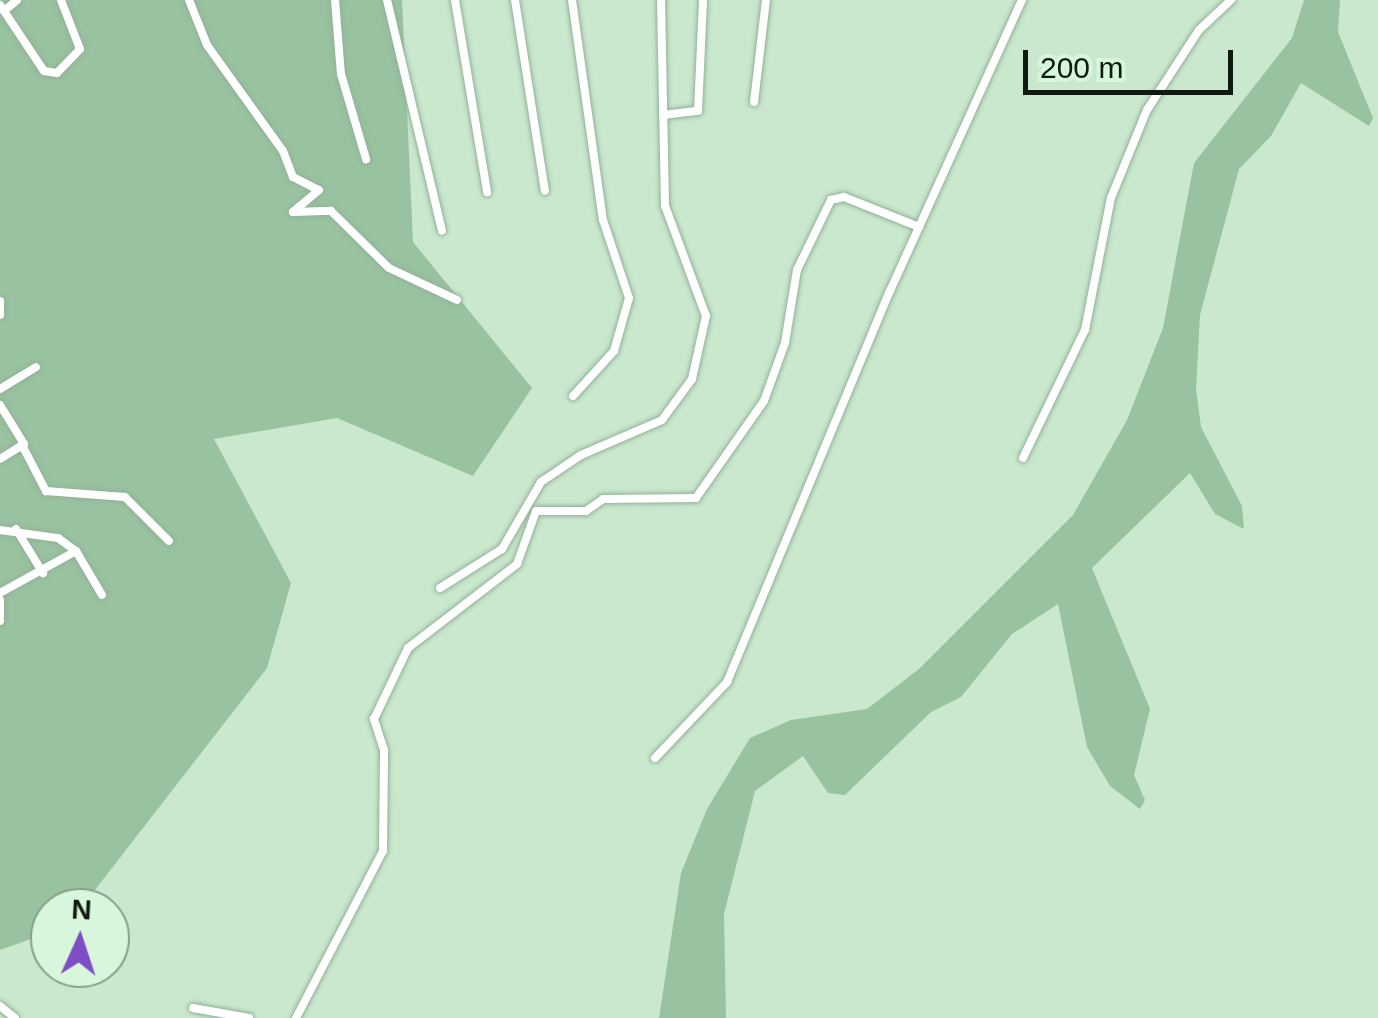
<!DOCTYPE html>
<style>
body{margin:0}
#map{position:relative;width:1378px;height:1018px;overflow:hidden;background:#cae8ce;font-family:Helvetica,sans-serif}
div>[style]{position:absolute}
.green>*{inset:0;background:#99c2a0}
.roads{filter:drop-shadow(0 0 2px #93b198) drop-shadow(0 0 2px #93b198)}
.street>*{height:8px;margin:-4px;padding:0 4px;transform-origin:4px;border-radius:4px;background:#fff}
span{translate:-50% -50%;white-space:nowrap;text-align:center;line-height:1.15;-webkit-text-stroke:9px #d7f6db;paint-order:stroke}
.north{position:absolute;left:30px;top:888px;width:100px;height:100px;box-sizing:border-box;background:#d7f6db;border:2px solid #879e8a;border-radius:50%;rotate:3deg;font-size:28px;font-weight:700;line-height:40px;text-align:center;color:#0f1a11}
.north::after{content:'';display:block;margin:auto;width:35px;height:45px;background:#7f4dc5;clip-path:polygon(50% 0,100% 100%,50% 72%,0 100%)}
.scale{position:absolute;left:1023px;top:50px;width:210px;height:45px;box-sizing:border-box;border:5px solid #0f1a11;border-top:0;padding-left:12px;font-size:30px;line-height:35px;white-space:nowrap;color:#0f1a11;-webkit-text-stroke:8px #d7f6db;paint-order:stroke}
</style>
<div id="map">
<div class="green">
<div style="clip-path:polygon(0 0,402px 0,413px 242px,532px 388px,473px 476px,337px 418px,214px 439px,291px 583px,267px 668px,81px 908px,50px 908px,50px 932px,0 950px)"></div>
<div style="clip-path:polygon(1304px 0,1340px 0,1338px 32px,1373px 118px,1369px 126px,1301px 83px,1271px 136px,1239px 169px,1200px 315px,1196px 389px,1201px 427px,1242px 506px,1244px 529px,1215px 514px,1190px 473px,1092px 568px,1150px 709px,1134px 775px,1145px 800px,1140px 809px,1110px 786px,1087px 747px,1058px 604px,1012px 634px,961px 697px,931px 712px,845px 795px,828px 793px,803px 756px,755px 791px,724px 914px,726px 1018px,659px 1018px,681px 873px,707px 809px,750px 738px,791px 720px,867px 709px,919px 669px,1073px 515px,1127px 420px,1163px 328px,1194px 163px,1292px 38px)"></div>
</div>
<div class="roads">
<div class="street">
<div style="left:189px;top:0;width:48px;rotate:68.2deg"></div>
<div style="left:207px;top:45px;width:130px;rotate:54.4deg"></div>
<div style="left:283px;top:151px;width:28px;rotate:69deg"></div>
<div style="left:293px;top:177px;width:29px;rotate:27deg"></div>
<div style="left:319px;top:190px;width:34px;rotate:140deg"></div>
<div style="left:293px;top:212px;width:38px;rotate:-2deg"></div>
<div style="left:331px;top:211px;width:81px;rotate:44.5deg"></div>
<div style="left:389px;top:268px;width:75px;rotate:25.2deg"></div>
<div style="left:335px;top:0;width:74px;rotate:85.4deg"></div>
<div style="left:341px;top:74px;width:89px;rotate:73.6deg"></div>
<div style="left:387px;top:0;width:237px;rotate:76.6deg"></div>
<div style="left:455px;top:0;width:195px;rotate:80.5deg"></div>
<div style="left:515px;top:0;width:193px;rotate:81.1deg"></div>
<div style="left:572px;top:0;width:222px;rotate:82deg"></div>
<div style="left:603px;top:220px;width:82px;rotate:71.6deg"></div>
<div style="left:629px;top:298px;width:55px;rotate:105.8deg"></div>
<div style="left:614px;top:351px;width:61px;rotate:132.3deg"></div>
<div style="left:0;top:5px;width:79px;rotate:56.3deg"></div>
<div style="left:44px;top:71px;width:13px;rotate:9deg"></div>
<div style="left:57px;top:73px;width:33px;rotate:-46deg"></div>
<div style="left:80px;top:49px;width:53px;rotate:-111.2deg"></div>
<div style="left:4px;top:11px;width:17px;rotate:-40deg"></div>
<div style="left:754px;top:102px;width:103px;rotate:-83.3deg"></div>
<div style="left:663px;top:115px;width:35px;rotate:-7deg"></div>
<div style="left:698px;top:111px;width:111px;rotate:-87.4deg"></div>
<div style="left:0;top:301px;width:14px;rotate:90deg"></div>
<div style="left:0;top:389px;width:42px;rotate:-31.4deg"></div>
<div style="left:0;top:405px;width:46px;rotate:58.4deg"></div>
<div style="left:24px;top:444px;width:28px;rotate:148deg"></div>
<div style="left:23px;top:447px;width:50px;rotate:62.4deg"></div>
<div style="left:46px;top:491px;width:79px;rotate:4.3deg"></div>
<div style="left:125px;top:497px;width:62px;rotate:45deg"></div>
<div style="left:1023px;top:458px;width:142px;rotate:-64.2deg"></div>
<div style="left:1085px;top:330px;width:135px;rotate:-78.9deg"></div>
<div style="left:1111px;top:198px;width:95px;rotate:-67.8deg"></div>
<div style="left:1147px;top:110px;width:95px;rotate:-57deg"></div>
<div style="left:1199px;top:30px;width:44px;rotate:-43.2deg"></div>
<div style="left:16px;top:529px;width:52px;rotate:58.5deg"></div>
<div style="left:0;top:530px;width:59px;rotate:7.9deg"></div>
<div style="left:58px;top:538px;width:22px;rotate:36deg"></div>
<div style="left:76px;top:551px;width:87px;rotate:151.1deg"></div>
<div style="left:76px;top:551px;width:51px;rotate:59.4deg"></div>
<div style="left:440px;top:588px;width:73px;rotate:-32.2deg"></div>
<div style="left:502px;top:549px;width:78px;rotate:-59.8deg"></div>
<div style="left:541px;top:482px;width:48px;rotate:-34deg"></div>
<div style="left:581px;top:455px;width:88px;rotate:-23.4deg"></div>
<div style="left:662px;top:420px;width:51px;rotate:-53.8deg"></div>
<div style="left:692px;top:379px;width:65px;rotate:-77.5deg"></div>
<div style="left:706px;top:316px;width:117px;rotate:-110.4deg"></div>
<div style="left:665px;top:206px;width:206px;rotate:-91.1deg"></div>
<div style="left:0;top:600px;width:21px;rotate:90deg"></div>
<div style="left:655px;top:758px;width:105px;rotate:-46.5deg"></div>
<div style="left:727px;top:682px;width:424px;rotate:-67.4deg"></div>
<div style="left:890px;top:291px;width:320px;rotate:-65.6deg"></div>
<div style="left:0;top:1006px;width:19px;rotate:39deg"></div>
<div style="left:193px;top:1008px;width:57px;rotate:10.1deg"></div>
<div style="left:296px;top:1018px;width:188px;rotate:-62.5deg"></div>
<div style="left:383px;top:851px;width:101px;rotate:-89.4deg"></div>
<div style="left:384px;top:750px;width:33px;rotate:-108deg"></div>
<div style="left:374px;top:719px;width:79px;rotate:-64.4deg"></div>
<div style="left:408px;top:648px;width:138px;rotate:-37.6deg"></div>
<div style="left:517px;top:564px;width:56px;rotate:-70.3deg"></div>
<div style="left:536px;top:511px;width:50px"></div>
<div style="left:586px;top:511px;width:21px;rotate:-35deg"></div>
<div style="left:603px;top:499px;width:93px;rotate:-0.6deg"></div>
<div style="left:696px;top:498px;width:118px;rotate:-55deg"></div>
<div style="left:764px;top:401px;width:62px;rotate:-70.1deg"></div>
<div style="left:785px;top:343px;width:74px;rotate:-80.7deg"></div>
<div style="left:797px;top:270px;width:78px;rotate:-64.1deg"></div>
<div style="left:831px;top:200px;width:13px;rotate:-13deg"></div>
<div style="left:844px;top:197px;width:81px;rotate:21.8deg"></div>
</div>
</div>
<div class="north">N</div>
<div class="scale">200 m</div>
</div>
